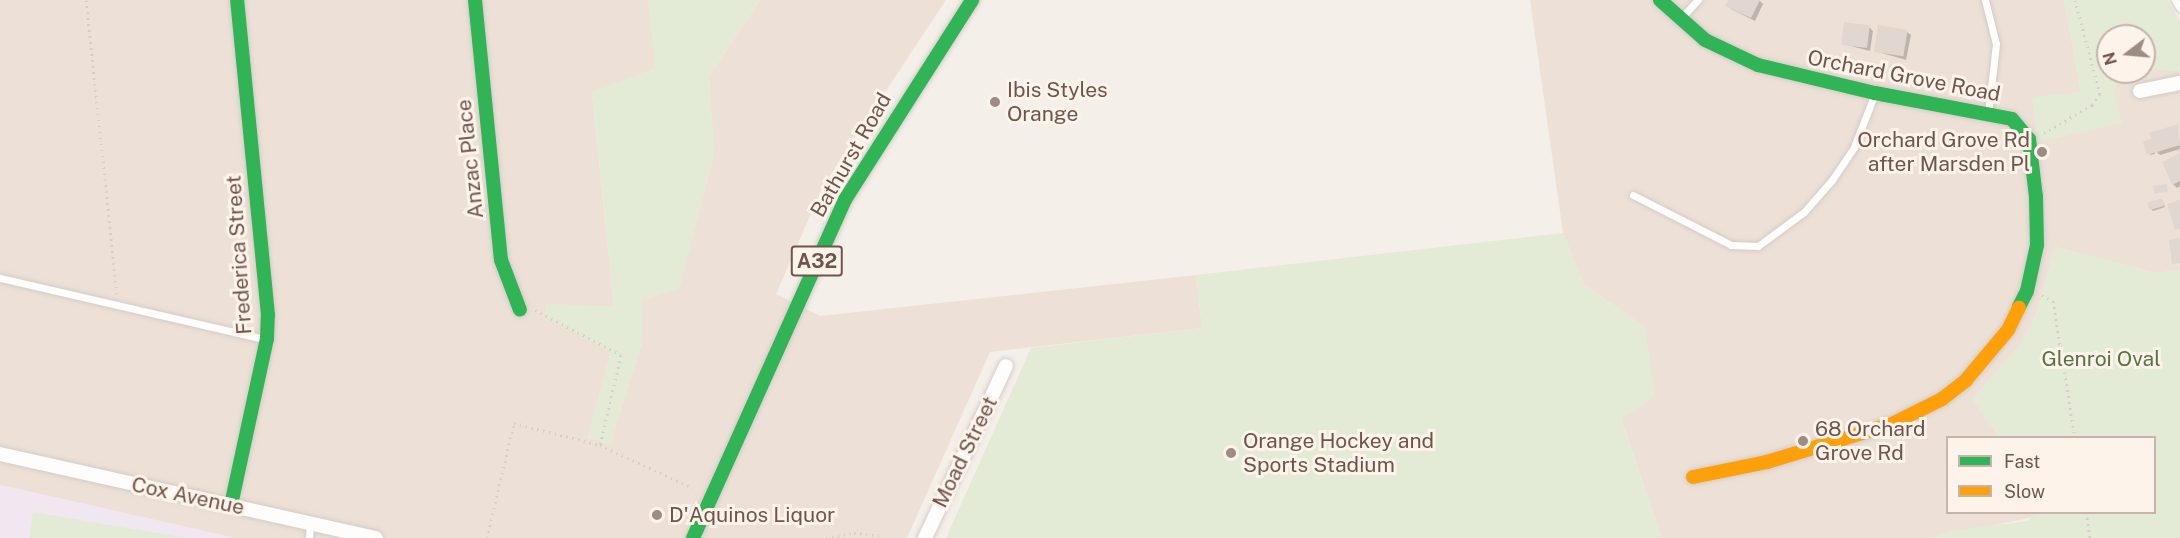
<!DOCTYPE html>
<style>
body{margin:0}
#map{position:relative;width:2180px;height:538px;overflow:hidden;background:#f5efe9;font-family:"Public Sans",sans-serif}
div>[style]{position:absolute}
.residential>*{inset:0;background:#ede1d7}
.education>*{inset:0;background:#f0e7f0}
.green>*{inset:0;background:#e3ead5}
.shadow>*{inset:0;background:#0003}
.building>*{inset:0;background:#e1d7d1;transform-origin:0 0}
.path>*{height:3px;margin-top:-1.5px;transform-origin:0;background:repeating-linear-gradient(90deg,#d6ceca 0 1.5px,transparent 0 6px)}
.roads{filter:drop-shadow(0 0 2px #d4ccc7) drop-shadow(0 0 2px #d4ccc7)}
.lane>*{height:7px;margin:-3.5px;padding:0 3.5px;transform-origin:3.5px;border-radius:3.5px;background:#fefdfc}
.street>*{height:14px;margin:-7px;padding:0 7px;transform-origin:7px;border-radius:7px;background:#fefdfc}
.fast>*{height:14px;margin:-7px;padding:0 7px;transform-origin:7px;border-radius:7px;background:#30b455}
.slow>*{height:14px;margin:-7px;padding:0 7px;transform-origin:7px;border-radius:7px;background:#ff9f0a}
.dots>*{width:16px;height:16px;translate:-50% -50%;box-sizing:border-box;border:3px solid #fdf3ea;border-radius:50%}
span{translate:-50% -50%;white-space:nowrap;text-align:center;line-height:1.15;-webkit-text-stroke:6px #fdf3ea;paint-order:stroke}
.shield-label span{padding:2px 4px;background:#fdf3ea;border:2px solid;border-radius:4px;-webkit-text-stroke-width:0}
.shield-label{font-size:20px;color:#6f554c;font-weight:700}
.street-label{font-size:21px;color:#6f554c}
.poi-label{font-size:21px;color:#6f554c}
.left{translate:0 -50%;text-align:left}
.right{translate:-100% -50%;text-align:right}
.park-label{font-size:21px;color:#587446}
.legend{position:absolute;left:1946px;top:436px;width:210px;height:78px;box-sizing:border-box;background:#fdf3ea;border:2px solid #c4b4ab;margin:0;padding:8px 10px;list-style:none;font-size:18px;color:#6f554c}
.legend li{display:flex;align-items:center;gap:12px;height:30px}
.legend b{width:30px;border:2px solid #c4b4ab}
.north{position:absolute;left:2096px;top:24px;width:60px;height:60px;box-sizing:border-box;background:#fdf3ea;border:2px solid #c4b4ab;border-radius:50%;rotate:254deg;font-size:16px;font-weight:700;line-height:24px;text-align:center;color:#6f554c}
.north::after{content:'';display:block;margin:auto;width:21px;height:27px;background:#9e8b83;clip-path:polygon(50% 0,100% 100%,50% 72%,0 100%)}
</style>
<div id="map">
<div class="residential">
<div style="clip-path:polygon(0 0,648px 0,656px 68px,592px 93px,614px 307px,546px 304px,611px 351px,588px 438px,610px 444px,642px 342px,641px 300px,679px 288px,714px 154px,709px 76px,760px 0,946px 0,823px 186px,776px 294px,820px 316px,1196px 275px,1202px 328px,990px 352px,907px 538px,235px 538px,0 485px)"></div>
<div style="clip-path:polygon(1530px 0,2064px 0,2081px 92px,2114px 90px,2121px 75px,2144px 72px,2144px 68px,2180px 71px,2180px 270px,2155px 273px,2055px 247px,2036px 315px,2021px 344px,1973px 399px,1999px 437px,1948px 438px,1948px 512px,2037px 513px,2034px 517px,1932px 538px,1662px 538px,1621px 419px,1645px 327px,1584px 285px,1563px 233px)"></div>
</div>
<div class="education">
<div style="clip-path:polygon(0 485px,235px 538px,0 538px)"></div>
</div>
<div class="green">
<div style="clip-path:polygon(648px 0,760px 0,709px 76px,714px 154px,679px 289px,641px 300px,642px 342px,610px 444px,588px 438px,611px 351px,544px 317px,546px 304px,614px 306px,592px 92px,655px 68px)"></div>
<div style="clip-path:polygon(2064px 0,2167px 0,2180px 21px,2180px 71px,2144px 68px,2144px 36px,2108px 36px,2108px 72px,2125px 72px,2114px 90px,2122px 123px,2038px 142px,2032px 97px,2081px 92px)"></div>
<div style="clip-path:polygon(1563px 233px,1584px 285px,1645px 327px,1655px 396px,1621px 420px,1662px 538px,946px 538px,1031px 348px,1202px 328px,1196px 275px)"></div>
<div style="clip-path:polygon(2055px 247px,2155px 273px,2180px 270px,2180px 538px,1932px 538px,1951px 531px,2027px 521px,2037px 513px,2154px 512px,2154px 438px,1999px 437px,1973px 399px,2021px 344px,2036px 315px)"></div>
<div style="clip-path:polygon(33px 512px,186px 538px,29px 538px)"></div>
</div>
<div class="shadow">
<div style="clip-path:polygon(1729px 0,1759px 0,1763px 4px,1755px 21px,1731px 9px,1727px 5px)"></div>
<div style="clip-path:polygon(1869px 27px,1873px 31px,1870px 51px,1843px 44px)"></div>
<div style="clip-path:polygon(1907px 32px,1911px 35px,1906px 60px,1875px 51px)"></div>
<div style="clip-path:polygon(2177px 126px,2180px 149px,2160px 155px,2154px 149px,2155px 154px,2150px 155px,2153px 140px)"></div>
<div style="clip-path:polygon(2180px 155px,2180px 186px,2177px 188px,2173px 184px)"></div>
<div style="clip-path:polygon(2162px 200px,2165px 207px,2153px 211px,2151px 209px)"></div>
</div>
<div class="building">
<div style="clip-path:polygon(1728px 0,1760px 0,1751px 18px,1725px 6px)"></div>
<div style="left:1844px;top:22px;width:26px;height:23px;rotate:7deg"></div>
<div style="left:1878px;top:25px;width:30px;height:27px;rotate:9deg"></div>
<div style="clip-path:polygon(2178px 124px,2180px 145px,2147px 155px,2143px 141px,2151px 139px,2149px 133px)"></div>
<div style="clip-path:polygon(2180px 153px,2180px 181px,2172px 185px,2162px 162px)"></div>
<div style="left:2167px;top:184px;width:8px;height:14px;rotate:83deg"></div>
<div style="clip-path:polygon(2162px 198px,2164px 206px,2150px 210px,2147px 203px)"></div>
<div style="clip-path:polygon(2180px 200px,2180px 229px,2175px 230px,2167px 204px)"></div>
<div style="clip-path:polygon(2180px 238px,2180px 263px,2172px 264px,2169px 240px)"></div>
</div>
<div class="path">
<div style="left:86px;top:0;width:296px;rotate:84deg"></div>
<div style="left:2044px;top:133px;width:56px;rotate:-30.3deg"></div>
<div style="left:2092px;top:105px;width:14px;rotate:-54deg"></div>
<div style="left:2100px;top:94px;width:97px;rotate:-104.9deg"></div>
<div style="left:2042px;top:295px;width:13px;rotate:29deg"></div>
<div style="left:2053px;top:301px;width:139px;rotate:80.9deg"></div>
<div style="left:535px;top:310px;width:97px;rotate:27.6deg"></div>
<div style="left:621px;top:355px;width:92px;rotate:103.1deg"></div>
<div style="left:2086px;top:512px;width:26px;rotate:81deg"></div>
<div style="left:487px;top:538px;width:118px;rotate:-76.8deg"></div>
<div style="left:514px;top:423px;width:89px;rotate:14.3deg"></div>
<div style="left:600px;top:445px;width:102px;rotate:24.8deg"></div>
<div style="left:826px;top:538px;width:28px;rotate:-10deg"></div>
<div style="left:854px;top:533px;width:28px;rotate:6deg"></div>
</div>
<div class="roads">
<div class="lane">
<div style="left:1985px;top:0;width:45px;rotate:76deg"></div>
<div style="left:1996px;top:44px;width:70px;rotate:96.5deg"></div>
<div style="left:2175px;top:0;width:9px;rotate:58deg"></div>
<div style="left:1681px;top:18px;width:25px;rotate:-47deg"></div>
<div style="left:1633px;top:195px;width:110px;rotate:27deg"></div>
<div style="left:1731px;top:245px;width:27px;rotate:2deg"></div>
<div style="left:1758px;top:246px;width:57px;rotate:-36.5deg"></div>
<div style="left:1804px;top:212px;width:43px;rotate:-48.8deg"></div>
<div style="left:1832px;top:180px;width:40px;rotate:-56deg"></div>
<div style="left:1854px;top:147px;width:58px;rotate:-68.7deg"></div>
<div style="left:0;top:278px;width:272px;rotate:13deg"></div>
<div style="left:309px;top:538px;width:15px;rotate:-86deg"></div>
</div>
<div class="street">
<div style="left:2140px;top:91px;width:41px;rotate:-11.3deg"></div>
<div style="left:0;top:454px;width:385px;rotate:12.6deg"></div>
<div style="left:925px;top:538px;width:190px;rotate:-64.8deg"></div>
</div>
<div class="fast">
<div style="left:475px;top:0;width:261px;rotate:84.3deg"></div>
<div style="left:501px;top:260px;width:53px;rotate:69.2deg"></div>
<div style="left:1660px;top:0;width:60px;rotate:41.6deg"></div>
<div style="left:1705px;top:40px;width:59px;rotate:25.3deg"></div>
<div style="left:1758px;top:65px;width:120px;rotate:13.5deg"></div>
<div style="left:1875px;top:93px;width:139px;rotate:10.7deg"></div>
<div style="left:2012px;top:119px;width:26px;rotate:50deg"></div>
<div style="left:2029px;top:139px;width:58px;rotate:83.1deg"></div>
<div style="left:2036px;top:197px;width:48px;rotate:88.8deg"></div>
<div style="left:2037px;top:245px;width:47px;rotate:102.3deg"></div>
<div style="left:2027px;top:291px;width:18px;rotate:117deg"></div>
<div style="left:231px;top:505px;width:170px;rotate:-77.8deg"></div>
<div style="left:267px;top:339px;width:24px;rotate:-88deg"></div>
<div style="left:268px;top:315px;width:317px;rotate:-95.6deg"></div>
<div style="left:693px;top:538px;width:373px;rotate:-65.8deg"></div>
<div style="left:846px;top:198px;width:235px;rotate:-57.5deg"></div>
</div>
<div class="slow">
<div style="left:1693px;top:477px;width:76px;rotate:-11.5deg"></div>
<div style="left:1767px;top:462px;width:131px;rotate:-16.9deg"></div>
<div style="left:1892px;top:424px;width:56px;rotate:-26.6deg"></div>
<div style="left:1942px;top:399px;width:31px;rotate:-38deg"></div>
<div style="left:1966px;top:380px;width:65px;rotate:-50deg"></div>
<div style="left:2008px;top:330px;width:25px;rotate:-64deg"></div>
</div>
</div>
<div class="dots">
<div style="left:995px;top:102px;background:#9e8b83"></div>
<div style="left:2042px;top:152px;background:#9e8b83"></div>
<div style="left:1803px;top:441px;background:#9e8b83"></div>
<div style="left:1231px;top:453px;background:#9e8b83"></div>
<div style="left:657px;top:515px;background:#9e8b83"></div>
</div>
<div class="shield-label">
<span style="left:817px;top:261px">A32</span>
</div>
<div class="street-label">
<span style="left:1904px;top:76px;rotate:11deg">Orchard Grove Road</span>
<span style="left:851px;top:155px;rotate:-60deg">Bathurst Road</span>
<span style="left:470px;top:159px;rotate:-96deg">Anzac Place</span>
<span style="left:239px;top:255px;rotate:-94deg">Frederica Street</span>
<span style="left:965px;top:452px;rotate:-64deg">Moad Street</span>
<span style="left:188px;top:496px;rotate:12deg">Cox Avenue</span>
</div>
<div class="poi-label">
<span class="left" style="left:1007px;top:102px">Ibis Styles<br>Orange</span>
<span class="right" style="left:2030px;top:152px">Orchard Grove Rd<br>after Marsden Pl</span>
<span class="left" style="left:1815px;top:441px">68 Orchard<br>Grove Rd</span>
<span class="left" style="left:1243px;top:453px">Orange Hockey and<br>Sports Stadium</span>
<span class="left" style="left:669px;top:515px">D'Aquinos Liquor</span>
</div>
<div class="park-label">
<span style="left:2101px;top:359px">Glenroi Oval</span>
</div>
<ul class="legend">
<li><b style="height:8px;background:#30b455"></b>Fast</li>
<li><b style="height:8px;background:#ff9f0a"></b>Slow</li>
</ul>
<div class="north">N</div>
</div>
